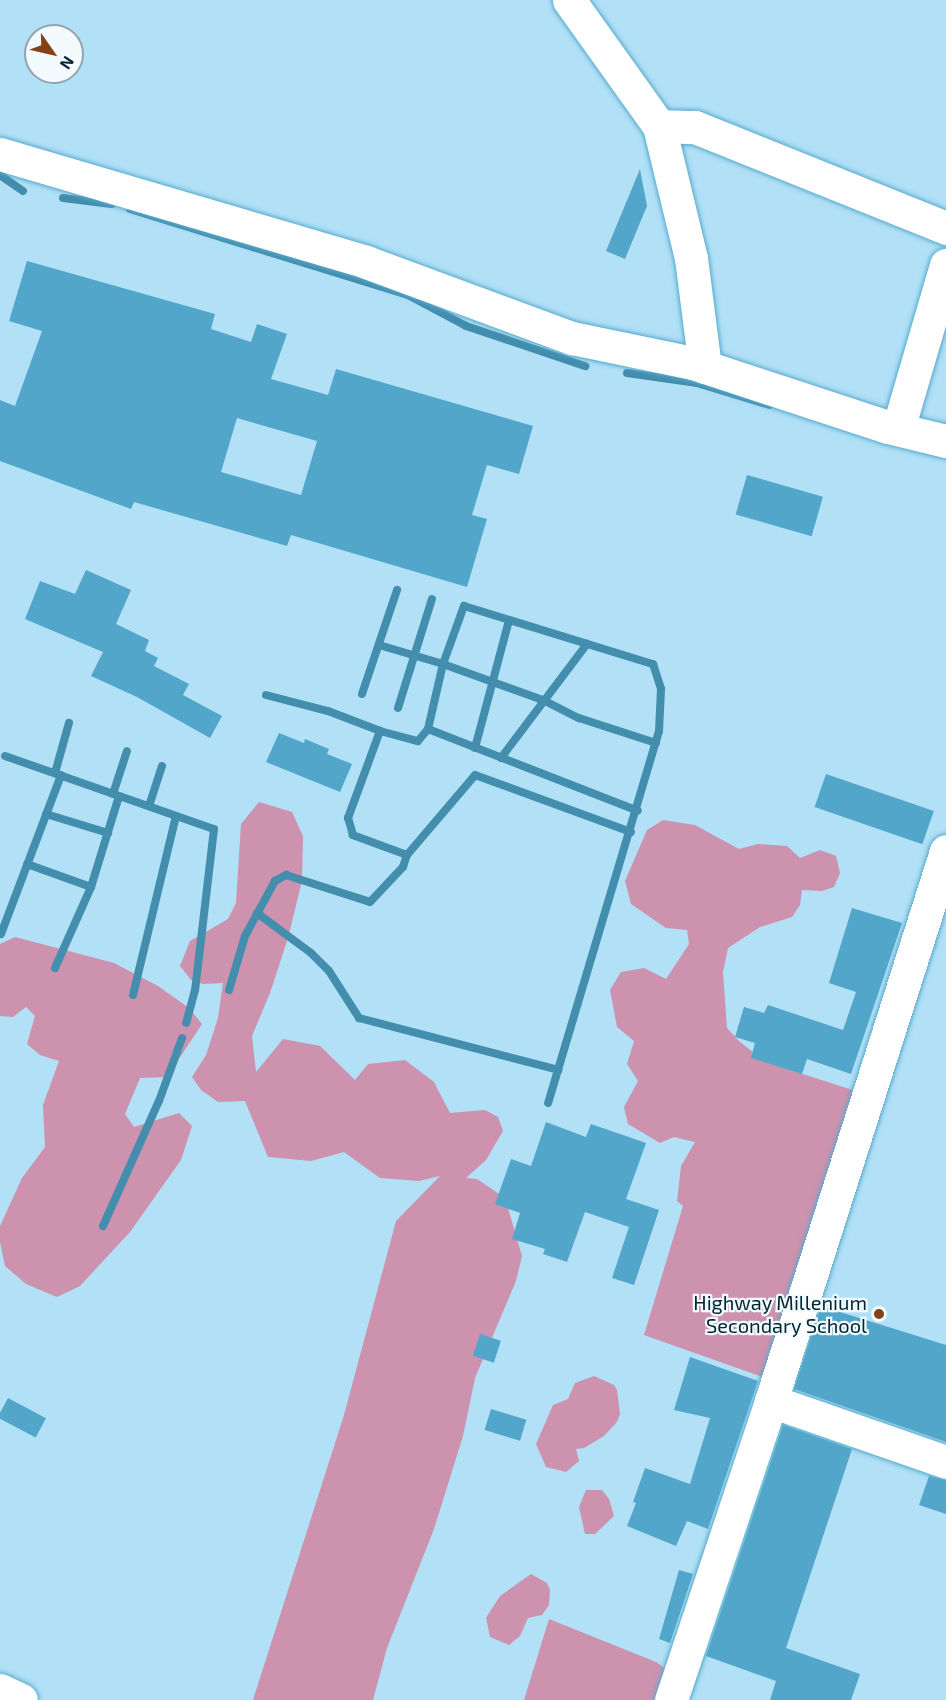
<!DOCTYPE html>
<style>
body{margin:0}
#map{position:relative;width:946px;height:1700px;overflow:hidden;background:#b1e0f7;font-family:"Exo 2",sans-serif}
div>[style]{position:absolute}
.green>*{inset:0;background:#cc92ae}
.stream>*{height:8px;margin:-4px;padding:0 4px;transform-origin:4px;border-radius:4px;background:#438dad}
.building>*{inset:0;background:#52a6ca;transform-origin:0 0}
.roads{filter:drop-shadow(0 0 2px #56aace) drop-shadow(0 0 2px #56aace)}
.minor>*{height:33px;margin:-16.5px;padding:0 16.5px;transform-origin:16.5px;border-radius:16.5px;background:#fff}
.dots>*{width:16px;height:16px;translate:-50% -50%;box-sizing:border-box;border:3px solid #f3fbff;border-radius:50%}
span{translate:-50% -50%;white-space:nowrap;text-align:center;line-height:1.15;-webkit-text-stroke:4.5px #f3fbff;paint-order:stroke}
.poi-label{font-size:20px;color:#002534}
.right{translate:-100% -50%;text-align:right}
.north{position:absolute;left:24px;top:24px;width:60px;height:60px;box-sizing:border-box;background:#f3fbff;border:2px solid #92a5ae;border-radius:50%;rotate:124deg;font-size:16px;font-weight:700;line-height:24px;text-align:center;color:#002534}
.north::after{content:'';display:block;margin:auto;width:21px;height:27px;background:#854116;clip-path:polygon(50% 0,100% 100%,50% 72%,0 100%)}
</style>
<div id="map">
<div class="green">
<div style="clip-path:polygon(259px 802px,292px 812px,303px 836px,302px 881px,288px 938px,270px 993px,252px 1036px,256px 1072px,283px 1039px,320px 1046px,355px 1080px,368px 1064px,405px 1060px,434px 1082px,450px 1113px,485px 1110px,498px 1117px,503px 1131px,486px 1160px,466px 1178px,477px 1179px,505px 1198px,522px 1256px,516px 1281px,475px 1378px,463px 1436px,434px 1529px,387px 1648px,373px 1700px,253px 1700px,344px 1415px,396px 1221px,440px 1176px,419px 1181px,380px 1178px,344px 1152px,311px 1161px,268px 1157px,245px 1101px,218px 1102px,201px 1090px,192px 1077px,206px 1055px,218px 1018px,223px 983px,203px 984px,191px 980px,180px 966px,190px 941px,228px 919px,236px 903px,241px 824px)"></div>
<div style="clip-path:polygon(663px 820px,695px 825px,739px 849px,758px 844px,787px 846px,800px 858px,820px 850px,836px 856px,840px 873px,834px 887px,822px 891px,802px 890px,800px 905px,792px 917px,760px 927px,728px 948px,723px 972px,727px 1028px,739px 1041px,765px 1062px,859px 1092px,768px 1379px,644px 1335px,683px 1206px,677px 1201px,681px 1166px,695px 1142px,674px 1137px,660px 1143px,628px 1124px,624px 1107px,638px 1081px,627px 1064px,634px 1041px,617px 1027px,610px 990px,621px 972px,644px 968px,666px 979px,689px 944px,687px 930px,666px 928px,631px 904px,625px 881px,647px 830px)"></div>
<div style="clip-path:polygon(15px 937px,114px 963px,158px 986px,189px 1008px,202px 1024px,167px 1077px,140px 1078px,125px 1114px,134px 1127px,179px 1113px,192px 1126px,181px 1160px,130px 1232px,80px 1286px,57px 1297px,26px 1284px,5px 1266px,0 1242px,0 1226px,22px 1178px,45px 1147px,43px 1105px,59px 1061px,40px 1055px,27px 1044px,35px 1016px,26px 1007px,13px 1017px,0 1016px,0 944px)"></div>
<div style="clip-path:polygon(594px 1376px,614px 1385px,617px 1390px,620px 1414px,617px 1422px,604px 1436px,584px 1448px,576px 1449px,579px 1461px,566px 1472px,546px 1467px,536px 1444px,553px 1405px,568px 1399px,575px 1383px)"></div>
<div style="clip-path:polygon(586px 1490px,602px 1490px,609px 1499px,614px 1516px,595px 1534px,585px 1534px,579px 1507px)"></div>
<div style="clip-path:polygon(531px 1574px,547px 1583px,550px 1590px,549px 1605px,542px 1615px,528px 1618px,520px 1636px,509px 1645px,490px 1637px,486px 1618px,500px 1596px)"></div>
<div style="clip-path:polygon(549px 1619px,656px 1662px,666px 1669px,657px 1700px,524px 1700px)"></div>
</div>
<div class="stream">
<div style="left:0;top:175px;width:28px;rotate:35deg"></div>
<div style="left:63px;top:198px;width:49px;rotate:7deg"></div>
<div style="left:130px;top:209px;width:291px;rotate:17.2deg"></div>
<div style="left:408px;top:295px;width:66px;rotate:28.1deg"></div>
<div style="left:466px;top:326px;width:126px;rotate:18.6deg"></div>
<div style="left:627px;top:373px;width:71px;rotate:8.1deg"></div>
<div style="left:697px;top:383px;width:76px;rotate:16.8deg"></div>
<div style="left:379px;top:645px;width:67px;rotate:16.5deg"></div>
<div style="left:443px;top:664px;width:109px;rotate:19.9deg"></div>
<div style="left:545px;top:701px;width:38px;rotate:27deg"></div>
<div style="left:579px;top:718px;width:81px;rotate:18deg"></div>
<div style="left:362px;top:694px;width:110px;rotate:-71.4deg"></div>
<div style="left:266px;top:695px;width:64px;rotate:14.5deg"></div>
<div style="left:328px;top:711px;width:56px;rotate:21deg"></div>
<div style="left:380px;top:731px;width:39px;rotate:15deg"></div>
<div style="left:418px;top:741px;width:16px;rotate:-50deg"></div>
<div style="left:428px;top:729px;width:67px;rotate:-77deg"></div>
<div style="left:443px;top:664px;width:62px;rotate:-70.1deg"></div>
<div style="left:464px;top:606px;width:198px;rotate:17.1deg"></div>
<div style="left:653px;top:664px;width:26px;rotate:72deg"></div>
<div style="left:661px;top:689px;width:42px;rotate:92.7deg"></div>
<div style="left:659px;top:731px;width:388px;rotate:106.6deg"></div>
<div style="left:398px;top:708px;width:114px;rotate:-72.7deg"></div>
<div style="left:428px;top:729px;width:225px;rotate:21.3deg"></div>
<div style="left:475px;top:748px;width:132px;rotate:-75.1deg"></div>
<div style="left:5px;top:756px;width:221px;rotate:19.3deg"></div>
<div style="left:214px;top:829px;width:162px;rotate:96.7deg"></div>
<div style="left:195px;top:990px;width:34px;rotate:105deg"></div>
<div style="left:501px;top:758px;width:143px;rotate:-53deg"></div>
<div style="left:55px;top:773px;width:52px;rotate:-74.4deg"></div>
<div style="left:113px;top:794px;width:45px;rotate:-72deg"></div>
<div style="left:149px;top:806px;width:42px;rotate:-72deg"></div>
<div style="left:46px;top:814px;width:65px;rotate:17deg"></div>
<div style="left:407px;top:855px;width:105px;rotate:-49.6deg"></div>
<div style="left:475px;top:775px;width:166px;rotate:20.1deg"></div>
<div style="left:27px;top:864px;width:68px;rotate:19.8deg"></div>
<div style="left:257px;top:913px;width:67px;rotate:36.5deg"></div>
<div style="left:311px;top:953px;width:25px;rotate:45deg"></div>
<div style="left:329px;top:971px;width:56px;rotate:57.4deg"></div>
<div style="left:359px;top:1018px;width:206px;rotate:14.6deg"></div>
<div style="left:1px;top:934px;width:170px;rotate:-69.3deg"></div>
<div style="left:55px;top:968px;width:89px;rotate:-66deg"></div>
<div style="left:91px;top:887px;width:95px;rotate:-72.9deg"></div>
<div style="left:229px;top:990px;width:56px;rotate:-73.5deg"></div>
<div style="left:245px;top:936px;width:63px;rotate:-61.4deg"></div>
<div style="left:275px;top:881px;width:13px;rotate:-29deg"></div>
<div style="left:286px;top:875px;width:88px;rotate:17.8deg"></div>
<div style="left:370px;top:902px;width:48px;rotate:-46.7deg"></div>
<div style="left:403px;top:867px;width:13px;rotate:-72deg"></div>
<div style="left:407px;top:855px;width:58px;rotate:-159.7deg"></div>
<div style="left:353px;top:835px;width:18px;rotate:-106deg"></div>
<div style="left:348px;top:818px;width:93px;rotate:-69.8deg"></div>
<div style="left:133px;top:995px;width:184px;rotate:-76.5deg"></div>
<div style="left:103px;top:1226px;width:137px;rotate:-65.9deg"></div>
<div style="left:159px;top:1101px;width:67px;rotate:-69.9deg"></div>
</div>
<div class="building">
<div style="clip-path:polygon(640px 169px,647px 206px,625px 259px,606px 251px)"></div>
<div style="clip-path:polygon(evenodd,27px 261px,215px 314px,211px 329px,251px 342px,257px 324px,287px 334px,271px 379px,328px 395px,336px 369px,533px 426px,519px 474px,487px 465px,472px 515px,487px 519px,467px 587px,291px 535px,287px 546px,134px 502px,131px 509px,0 461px,0 400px,15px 406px,42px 331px,9px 321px,27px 261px,237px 418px,317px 441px,301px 495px,221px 472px,237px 418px)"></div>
<div style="left:747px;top:475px;width:79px;height:41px;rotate:16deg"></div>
<div style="clip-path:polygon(86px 570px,131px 590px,116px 624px,149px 640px,145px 651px,158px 658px,154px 666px,189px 684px,183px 695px,222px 716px,210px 738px,137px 697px,91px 676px,103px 652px,25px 619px,40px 581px,75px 594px)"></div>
<div style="clip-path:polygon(279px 733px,304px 743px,305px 739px,329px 749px,327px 754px,352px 764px,340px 792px,266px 762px)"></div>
<div style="left:826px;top:774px;width:114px;height:35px;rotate:19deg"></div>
<div style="clip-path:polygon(852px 908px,902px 923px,851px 1074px,807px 1059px,802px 1074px,751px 1058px,755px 1043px,735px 1037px,744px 1007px,764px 1013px,768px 1005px,843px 1030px,856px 992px,829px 983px)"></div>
<div style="clip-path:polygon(546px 1122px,586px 1137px,591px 1124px,646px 1143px,626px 1199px,659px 1210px,634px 1285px,612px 1278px,629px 1227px,585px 1212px,567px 1262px,543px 1254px,545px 1249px,512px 1239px,520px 1213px,495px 1204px,511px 1159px,531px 1166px)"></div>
<div style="clip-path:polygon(821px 1306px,946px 1345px,946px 1442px,794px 1389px)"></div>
<div style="left:480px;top:1334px;width:22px;height:23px;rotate:18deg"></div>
<div style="clip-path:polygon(690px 1357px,758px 1381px,708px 1529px,687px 1521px,676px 1546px,627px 1526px,636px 1503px,633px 1502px,645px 1468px,690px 1484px,710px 1418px,674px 1410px)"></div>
<div style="left:8px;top:1398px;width:43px;height:22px;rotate:28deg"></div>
<div style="left:491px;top:1409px;width:37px;height:22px;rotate:17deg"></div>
<div style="clip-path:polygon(783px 1425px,852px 1449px,786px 1648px,860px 1674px,851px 1700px,770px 1700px,776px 1681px,706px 1656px)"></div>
<div style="clip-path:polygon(929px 1476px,946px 1480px,946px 1514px,919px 1505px)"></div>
<div style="clip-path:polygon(679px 1570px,693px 1574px,670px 1643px,659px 1639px)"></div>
</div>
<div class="roads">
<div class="minor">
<div style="left:569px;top:0;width:155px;rotate:54.5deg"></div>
<div style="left:659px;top:126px;width:136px;rotate:76.4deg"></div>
<div style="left:691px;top:258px;width:110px;rotate:82.7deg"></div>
<div style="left:659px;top:126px;width:36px;rotate:2deg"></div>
<div style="left:695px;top:127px;width:271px;rotate:21.9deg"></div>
<div style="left:0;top:154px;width:382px;rotate:16.4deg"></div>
<div style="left:366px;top:262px;width:220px;rotate:20.3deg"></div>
<div style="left:572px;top:338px;width:124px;rotate:11.7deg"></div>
<div style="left:693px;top:363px;width:205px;rotate:18.2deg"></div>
<div style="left:888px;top:427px;width:60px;rotate:13.6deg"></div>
<div style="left:898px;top:429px;width:171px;rotate:-73.7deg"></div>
<div style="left:771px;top:1401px;width:185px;rotate:19.2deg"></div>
<div style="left:0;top:1690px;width:23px;rotate:25deg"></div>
<div style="left:671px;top:1700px;width:315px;rotate:-71.5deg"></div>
<div style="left:771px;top:1401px;width:577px;rotate:-72.35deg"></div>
</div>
</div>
<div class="dots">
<div style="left:879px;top:1314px;background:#854116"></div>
</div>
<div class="poi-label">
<span class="right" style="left:867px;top:1314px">Highway Millenium<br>Secondary School</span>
</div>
<div class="north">N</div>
</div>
